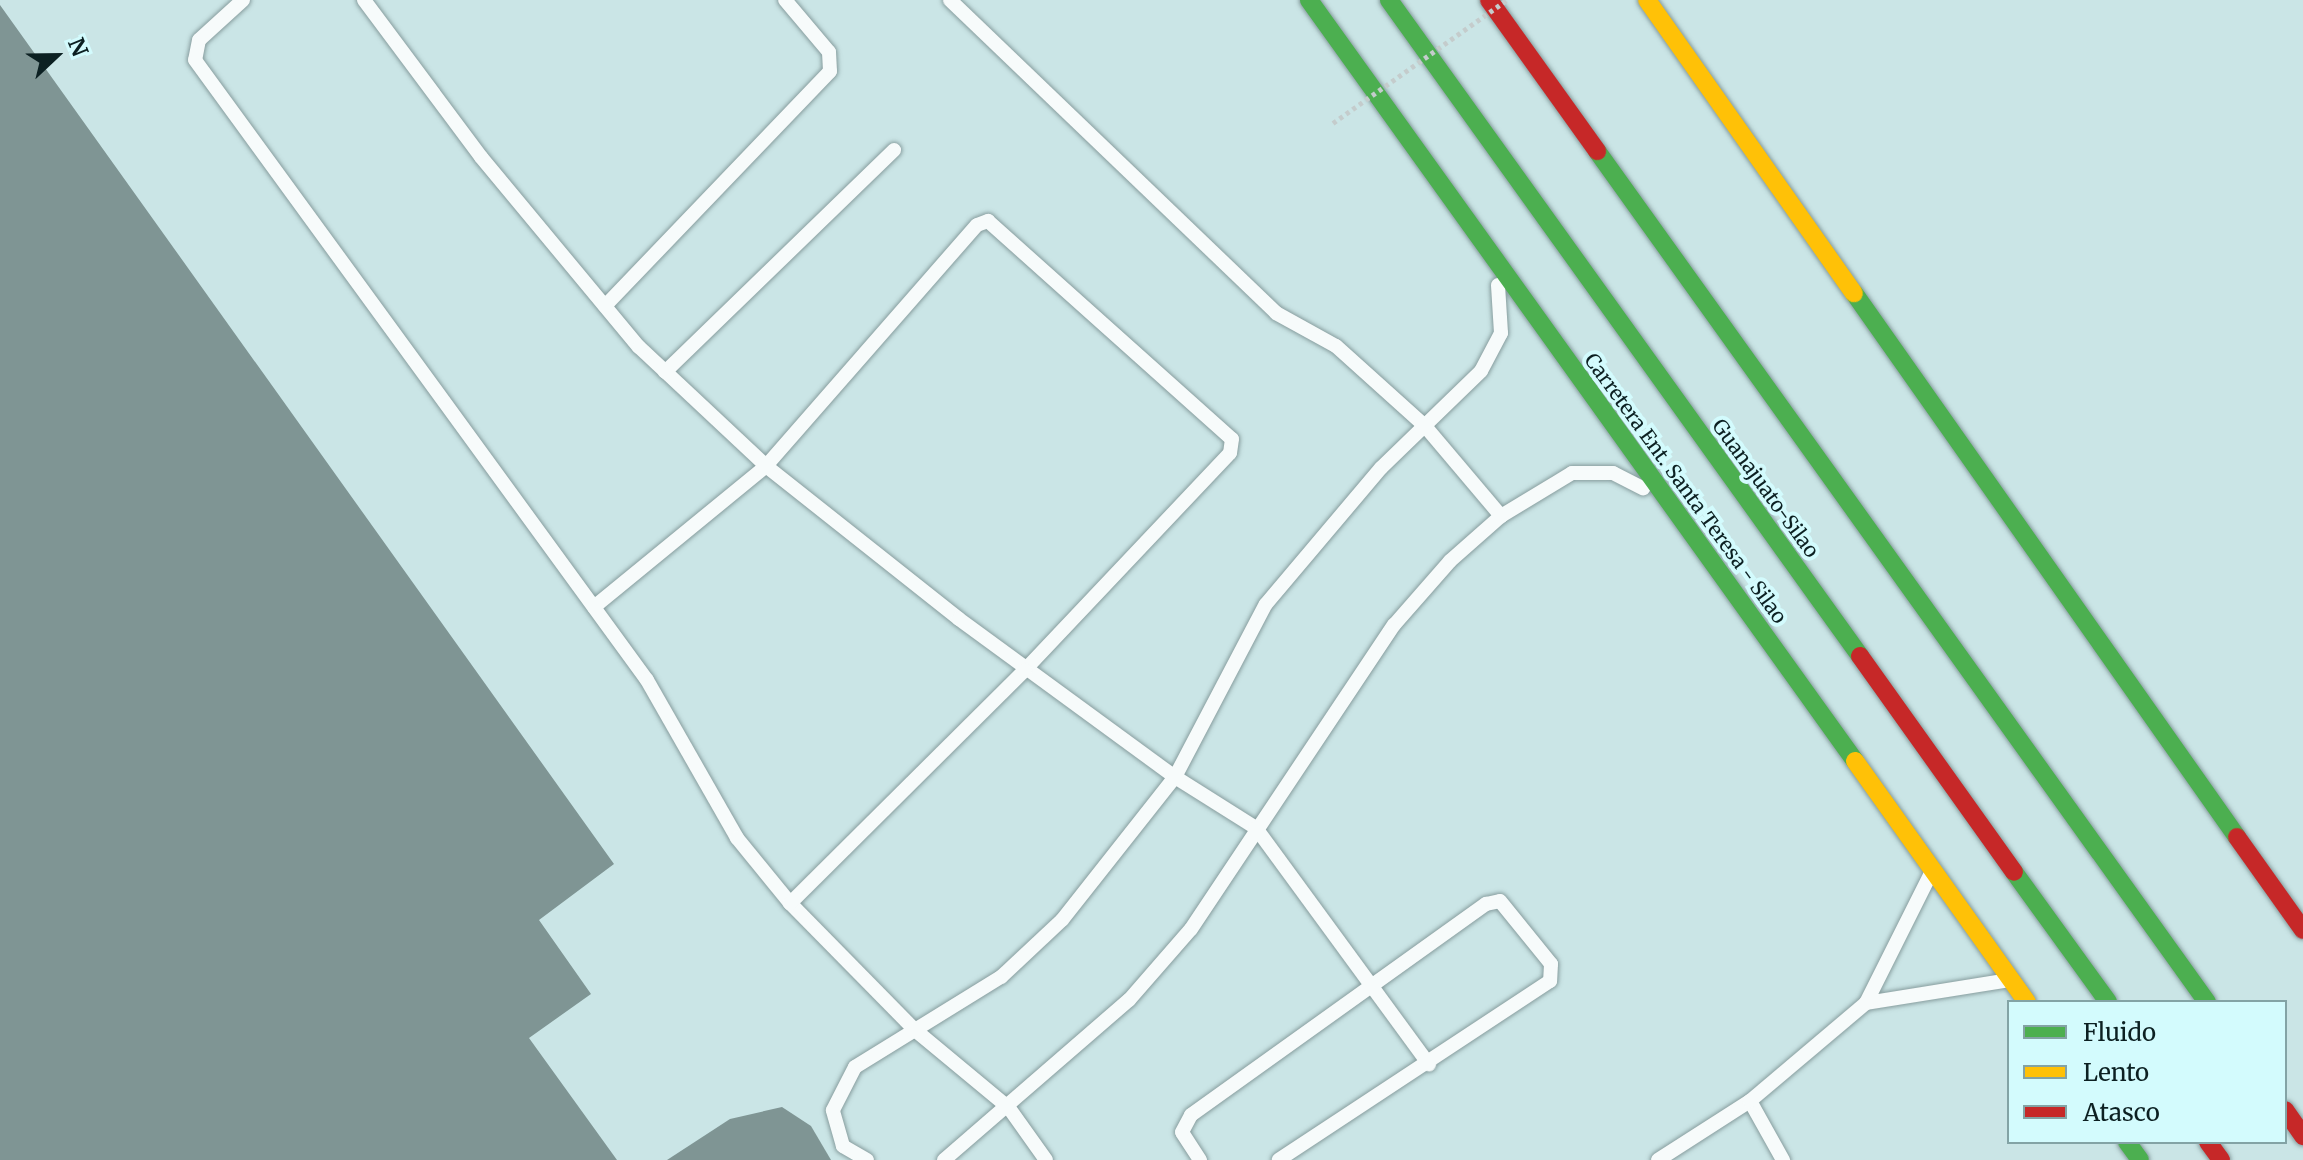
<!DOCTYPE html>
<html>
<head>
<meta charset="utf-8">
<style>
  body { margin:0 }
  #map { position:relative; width:2303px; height:1160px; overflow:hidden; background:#cae5e6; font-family:Merriweather,serif }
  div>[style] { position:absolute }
  .building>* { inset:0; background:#7f9594 }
  .roads { filter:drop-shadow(0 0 2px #879d9e) drop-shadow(0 0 2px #879d9e) }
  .lane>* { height:14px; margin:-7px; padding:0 7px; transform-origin:7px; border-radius:7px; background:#f7fbfb }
  .fast>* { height:18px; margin:-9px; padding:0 9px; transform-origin:9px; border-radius:9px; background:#4caf50 }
  .slow>* { height:18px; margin:-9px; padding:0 9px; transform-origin:9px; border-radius:9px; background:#ffc107 }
  .jam>* { height:18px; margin:-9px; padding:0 9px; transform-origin:9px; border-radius:9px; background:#c62828 }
  .path-bridge>* { height:5px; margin-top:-2.5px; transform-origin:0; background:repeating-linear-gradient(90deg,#c4cccc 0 4px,transparent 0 8px) }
  span { translate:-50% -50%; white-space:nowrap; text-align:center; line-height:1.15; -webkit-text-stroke:8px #d3fbfd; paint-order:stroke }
  .street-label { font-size:20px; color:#0c2022 }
  .legend { position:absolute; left:2007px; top:1000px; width:280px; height:144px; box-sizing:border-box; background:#d3fbfd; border:2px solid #83a3a5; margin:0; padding:10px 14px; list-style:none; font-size:24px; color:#0c2022 }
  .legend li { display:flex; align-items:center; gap:16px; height:40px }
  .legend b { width:40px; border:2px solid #83a3a5 }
  .north { position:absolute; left:16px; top:16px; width:80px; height:80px; -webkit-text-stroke:6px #d3fbfd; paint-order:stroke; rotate:68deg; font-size:22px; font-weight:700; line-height:32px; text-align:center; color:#0c2022 }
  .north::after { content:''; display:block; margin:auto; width:28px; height:36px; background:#0c2022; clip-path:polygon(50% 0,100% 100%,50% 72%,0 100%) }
</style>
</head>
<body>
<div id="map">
  <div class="building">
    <i style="clip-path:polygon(0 5px,614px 864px,539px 920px,591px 994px,529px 1038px,617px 1160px,0 1160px)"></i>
    <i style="clip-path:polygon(782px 1107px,811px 1126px,831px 1160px,667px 1160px,730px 1119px)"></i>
  </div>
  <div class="roads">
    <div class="lane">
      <i style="left:243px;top:0;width:59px;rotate:137.7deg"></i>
      <i style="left:199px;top:40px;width:20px;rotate:101deg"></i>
      <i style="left:195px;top:60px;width:767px;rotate:53.91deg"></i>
      <i style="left:647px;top:680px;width:182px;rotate:60.3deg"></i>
      <i style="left:737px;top:838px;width:84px;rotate:50.8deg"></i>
      <i style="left:790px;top:903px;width:178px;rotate:45.5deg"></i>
      <i style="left:915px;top:1030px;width:122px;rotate:39.7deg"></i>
      <i style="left:1009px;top:1108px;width:64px;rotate:54.6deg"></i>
      <i style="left:364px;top:0;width:196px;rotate:53.3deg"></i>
      <i style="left:481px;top:157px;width:247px;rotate:50.3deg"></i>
      <i style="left:639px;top:347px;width:174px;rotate:43.1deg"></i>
      <i style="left:766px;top:466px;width:246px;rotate:38.4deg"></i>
      <i style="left:959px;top:619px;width:268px;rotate:36.2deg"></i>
      <i style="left:1175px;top:777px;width:96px;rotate:32.2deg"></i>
      <i style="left:1256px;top:828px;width:293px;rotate:53.8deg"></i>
      <i style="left:950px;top:0;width:452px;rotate:43.8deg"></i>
      <i style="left:1276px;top:313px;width:68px;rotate:28.8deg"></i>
      <i style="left:1336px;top:346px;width:120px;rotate:42deg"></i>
      <i style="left:1425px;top:426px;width:118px;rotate:49.8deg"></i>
      <i style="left:605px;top:306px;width:325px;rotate:-46.2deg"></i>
      <i style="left:830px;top:71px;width:19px;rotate:-93deg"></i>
      <i style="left:829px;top:52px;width:68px;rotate:-130.2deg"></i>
      <i style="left:665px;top:372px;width:319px;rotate:-44.1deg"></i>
      <i style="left:594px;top:607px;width:222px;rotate:-39.3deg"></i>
      <i style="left:766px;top:466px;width:320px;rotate:-48.8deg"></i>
      <i style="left:977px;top:225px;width:12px;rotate:-20deg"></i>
      <i style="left:988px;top:221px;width:327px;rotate:41.8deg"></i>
      <i style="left:1232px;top:439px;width:14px;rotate:98deg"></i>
      <i style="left:1230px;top:453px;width:299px;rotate:133.4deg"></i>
      <i style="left:1025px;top:670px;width:331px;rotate:135.2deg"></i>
      <i style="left:1866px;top:1003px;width:140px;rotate:-9.1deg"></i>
      <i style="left:1750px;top:1101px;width:68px;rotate:60.8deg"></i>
      <i style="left:867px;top:1160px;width:28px;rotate:-150deg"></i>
      <i style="left:843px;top:1146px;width:37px;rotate:-106deg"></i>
      <i style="left:833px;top:1110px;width:48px;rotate:-62.9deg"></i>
      <i style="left:855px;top:1067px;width:172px;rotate:-31.7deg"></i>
      <i style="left:1001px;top:977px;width:83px;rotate:-43.1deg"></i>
      <i style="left:1062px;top:920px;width:182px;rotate:-51.7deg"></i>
      <i style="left:1175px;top:777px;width:195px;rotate:-62.3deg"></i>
      <i style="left:1266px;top:604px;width:178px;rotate:-49.8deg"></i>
      <i style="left:1381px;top:468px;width:139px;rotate:-44.1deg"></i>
      <i style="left:1481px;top:371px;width:43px;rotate:-62.2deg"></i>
      <i style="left:1501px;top:333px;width:48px;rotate:-93.6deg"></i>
      <i style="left:944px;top:1160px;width:245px;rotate:-40.9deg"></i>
      <i style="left:1129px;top:1000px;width:94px;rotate:-48.9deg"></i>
      <i style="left:1191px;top:929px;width:366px;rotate:-56.3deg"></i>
      <i style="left:1394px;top:625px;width:85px;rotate:-48.8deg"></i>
      <i style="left:1450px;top:561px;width:68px;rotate:-41.4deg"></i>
      <i style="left:1501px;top:516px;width:83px;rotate:-31.2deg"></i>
      <i style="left:1572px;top:473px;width:41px"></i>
      <i style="left:1613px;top:473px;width:34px;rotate:27deg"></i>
      <i style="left:1200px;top:1160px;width:33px;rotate:-123deg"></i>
      <i style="left:1182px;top:1132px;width:19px;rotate:-62deg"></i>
      <i style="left:1191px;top:1115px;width:363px;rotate:-35.6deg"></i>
      <i style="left:1486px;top:904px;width:14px;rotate:-12deg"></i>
      <i style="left:1500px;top:901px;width:81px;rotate:51deg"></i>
      <i style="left:1551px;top:964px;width:17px;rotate:93deg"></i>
      <i style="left:1550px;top:981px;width:325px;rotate:146.6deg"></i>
      <i style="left:1658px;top:1160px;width:109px;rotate:-32.7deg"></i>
      <i style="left:1750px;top:1101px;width:152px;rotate:-40.2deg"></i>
      <i style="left:1866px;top:1003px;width:143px;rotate:-63.4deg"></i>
    </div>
    <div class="fast">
      <i style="left:1309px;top:0;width:937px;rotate:54.34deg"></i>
      <i style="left:1389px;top:0;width:808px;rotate:54.32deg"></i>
      <i style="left:1597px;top:151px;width:1047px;rotate:54.37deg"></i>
      <i style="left:1854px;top:293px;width:665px;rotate:54.85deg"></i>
      <i style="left:2014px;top:872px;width:160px;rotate:54.1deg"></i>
      <i style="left:2127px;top:1142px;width:22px;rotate:54deg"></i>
    </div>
    <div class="slow">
      <i style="left:1647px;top:0;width:359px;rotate:54.8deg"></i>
      <i style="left:1855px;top:761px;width:296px;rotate:54.5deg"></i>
    </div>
    <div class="jam">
      <i style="left:1489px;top:0;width:186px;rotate:54.4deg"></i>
      <i style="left:1860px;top:656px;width:265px;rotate:54.5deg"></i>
      <i style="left:2237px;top:837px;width:114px;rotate:54.6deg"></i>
      <i style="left:2285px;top:1110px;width:32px;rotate:55deg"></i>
      <i style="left:2208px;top:1142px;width:22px;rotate:54deg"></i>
    </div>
  </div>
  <div class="path-bridge">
    <i style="left:1333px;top:123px;width:213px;rotate:-35.3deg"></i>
  </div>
  <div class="street-label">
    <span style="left:1686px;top:488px;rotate:54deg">Carretera Ent. Santa Teresa - Silao</span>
    <span style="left:1766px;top:488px;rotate:54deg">Guanajuato-Silao</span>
  </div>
  <ul class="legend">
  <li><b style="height:10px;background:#4caf50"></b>Fluido</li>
  <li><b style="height:10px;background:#ffc107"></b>Lento</li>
  <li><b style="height:10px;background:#c62828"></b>Atasco</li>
  </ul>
  <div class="north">N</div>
</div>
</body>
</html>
